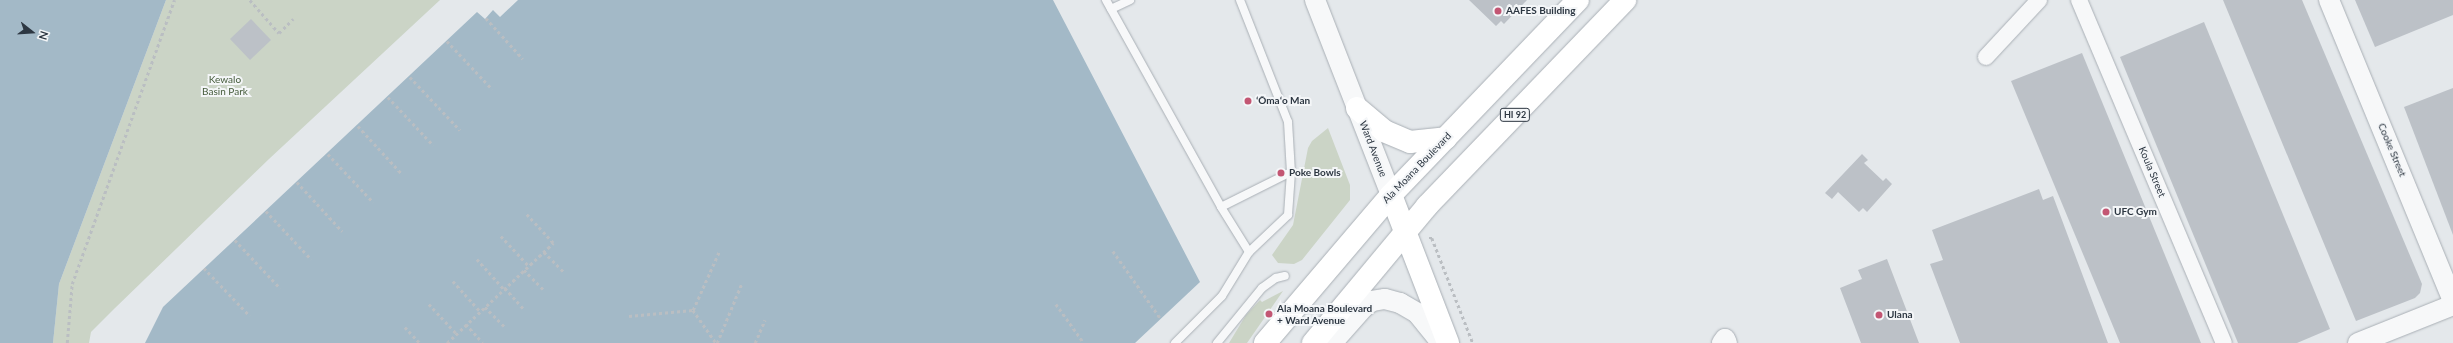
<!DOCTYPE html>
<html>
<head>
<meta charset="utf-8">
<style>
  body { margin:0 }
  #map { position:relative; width:2453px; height:343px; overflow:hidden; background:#e4e8eb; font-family:Lato,sans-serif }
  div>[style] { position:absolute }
  .green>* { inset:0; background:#cbd4c6 }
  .water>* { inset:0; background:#a3b9c7 }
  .building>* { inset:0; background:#bcc1c7 }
  .path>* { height:2.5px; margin-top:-1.25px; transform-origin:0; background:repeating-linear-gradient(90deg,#babec2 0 3px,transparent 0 6px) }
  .roads { filter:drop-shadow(0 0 1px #a9afb5) drop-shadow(0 0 1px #a9afb5) }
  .service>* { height:8px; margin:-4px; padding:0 4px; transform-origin:4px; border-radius:4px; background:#f7f8f9 }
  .minor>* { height:16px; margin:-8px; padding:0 8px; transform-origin:8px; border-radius:8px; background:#f7f8f9 }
  .tertiary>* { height:20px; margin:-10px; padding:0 10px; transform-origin:10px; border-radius:10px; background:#f7f8f9 }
  .secondary>* { height:22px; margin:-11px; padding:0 11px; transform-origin:11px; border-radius:11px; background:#fff }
  .primary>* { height:22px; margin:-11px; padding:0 11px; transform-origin:11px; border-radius:11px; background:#fff }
  .dots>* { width:11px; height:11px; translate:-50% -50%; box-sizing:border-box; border:2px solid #f4f6f8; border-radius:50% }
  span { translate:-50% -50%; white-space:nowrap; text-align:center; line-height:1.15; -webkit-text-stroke:4px #f4f6f8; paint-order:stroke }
  .shield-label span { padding:1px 3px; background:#f4f6f8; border:1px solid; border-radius:3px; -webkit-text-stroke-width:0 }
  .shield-label { font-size:9px; color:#2d3742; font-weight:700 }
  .poi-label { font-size:10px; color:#2d3742; font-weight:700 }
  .left { translate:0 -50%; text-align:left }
  .park-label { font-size:10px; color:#465c3c }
  .street-label { font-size:10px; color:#2d3742 }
  .north { position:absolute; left:12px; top:12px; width:40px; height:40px; -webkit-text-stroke:3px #f4f6f8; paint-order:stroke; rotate:107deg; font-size:11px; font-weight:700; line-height:16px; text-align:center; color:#2d3742 }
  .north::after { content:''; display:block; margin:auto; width:14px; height:18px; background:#2d3742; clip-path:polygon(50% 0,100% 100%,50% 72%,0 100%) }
</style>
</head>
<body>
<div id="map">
  <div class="green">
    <i style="clip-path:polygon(166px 0,440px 0,269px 159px,114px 309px,91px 332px,89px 343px,53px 343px,59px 284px)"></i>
    <i style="clip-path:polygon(1328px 128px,1350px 185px,1350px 200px,1302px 260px,1294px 264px,1278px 263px,1272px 255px,1293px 225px,1308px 148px,1312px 141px)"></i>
    <i style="clip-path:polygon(1283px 291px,1247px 343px,1229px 343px,1246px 315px,1260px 300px,1262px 302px)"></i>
  </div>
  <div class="water">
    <i style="clip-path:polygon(0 0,166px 0,59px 284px,53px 343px,0 343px)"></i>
    <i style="clip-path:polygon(518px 0,1053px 0,1200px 282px,1135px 343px,145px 343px,163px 307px,477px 12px,485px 19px,493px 10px,500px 17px)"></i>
  </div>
  <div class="building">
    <i style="clip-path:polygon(1469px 0,1527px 0,1504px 24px,1501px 21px,1496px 26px)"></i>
    <i style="clip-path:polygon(2223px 0,2302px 0,2422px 284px,2420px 293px,2415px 298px,2356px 321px)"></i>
    <i style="clip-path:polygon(2355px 0,2453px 0,2453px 15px,2375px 47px)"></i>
    <i style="clip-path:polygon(251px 19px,271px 40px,250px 60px,230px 39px)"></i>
    <i style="clip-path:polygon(2204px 22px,2330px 329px,2297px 343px,2238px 343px,2120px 57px)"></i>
    <i style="clip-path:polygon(2082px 53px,2201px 343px,2120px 343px,2011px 81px)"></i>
    <i style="clip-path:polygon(2453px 88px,2453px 235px,2404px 107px)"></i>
    <i style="clip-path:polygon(1862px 154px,1868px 160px,1864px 163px,1883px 181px,1886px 178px,1892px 184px,1867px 212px,1863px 208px,1859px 212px,1838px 192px,1832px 199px,1825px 193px)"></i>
    <i style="clip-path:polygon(2039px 189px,2043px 200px,2053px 196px,2108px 343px,1960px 343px,1930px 264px,1943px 260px,1932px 230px)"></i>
    <i style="clip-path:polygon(1887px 259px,1919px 343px,1861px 343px,1840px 288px,1862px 279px,1858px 270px)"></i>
  </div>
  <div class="path">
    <i style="left:250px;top:0;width:44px;rotate:48.7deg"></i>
    <i style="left:279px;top:33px;width:20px;rotate:-45deg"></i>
    <i style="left:486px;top:18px;width:55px;rotate:47.9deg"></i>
    <i style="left:447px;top:41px;width:66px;rotate:46.8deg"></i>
    <i style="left:410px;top:77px;width:73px;rotate:46.7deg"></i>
    <i style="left:388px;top:97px;width:66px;rotate:46.8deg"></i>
    <i style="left:358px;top:126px;width:65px;rotate:47.5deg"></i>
    <i style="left:328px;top:154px;width:66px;rotate:46.8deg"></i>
    <i style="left:297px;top:182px;width:67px;rotate:47.4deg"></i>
    <i style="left:266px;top:211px;width:66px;rotate:46.8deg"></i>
    <i style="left:501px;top:236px;width:41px;rotate:47deg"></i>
    <i style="left:1429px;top:238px;width:3px"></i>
    <i style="left:1432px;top:238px;width:113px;rotate:68.7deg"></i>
    <i style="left:235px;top:240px;width:66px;rotate:46.8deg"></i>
    <i style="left:1113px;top:251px;width:83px;rotate:54.8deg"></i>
    <i style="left:544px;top:252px;width:28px;rotate:45deg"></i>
    <i style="left:477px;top:259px;width:40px;rotate:48deg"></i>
    <i style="left:204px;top:268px;width:66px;rotate:46.2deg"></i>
    <i style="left:524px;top:270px;width:28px;rotate:45deg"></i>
    <i style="left:453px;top:281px;width:40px;rotate:48deg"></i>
    <i style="left:505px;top:288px;width:28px;rotate:48deg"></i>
    <i style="left:429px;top:304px;width:40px;rotate:47deg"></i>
    <i style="left:1056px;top:304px;width:48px;rotate:54.3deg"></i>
    <i style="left:485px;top:307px;width:28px;rotate:45deg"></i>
    <i style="left:693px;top:310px;width:64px;rotate:-65.9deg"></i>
    <i style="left:693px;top:310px;width:40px;rotate:55.1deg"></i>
    <i style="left:629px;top:316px;width:64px;rotate:-5.4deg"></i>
    <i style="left:466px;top:324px;width:25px;rotate:48deg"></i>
    <i style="left:405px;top:327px;width:22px;rotate:47deg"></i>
    <i style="left:67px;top:343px;width:59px;rotate:-85.2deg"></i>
    <i style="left:72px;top:284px;width:302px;rotate:-70.2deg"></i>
    <i style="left:447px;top:343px;width:146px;rotate:-43.3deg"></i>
    <i style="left:553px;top:243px;width:41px;rotate:-133deg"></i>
    <i style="left:717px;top:343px;width:63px;rotate:-67.5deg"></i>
    <i style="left:755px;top:343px;width:25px;rotate:-67deg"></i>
  </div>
  <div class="roads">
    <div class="service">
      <i style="left:1106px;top:0;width:237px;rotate:60.9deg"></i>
      <i style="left:1221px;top:207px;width:53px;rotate:58.1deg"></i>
      <i style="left:1240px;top:0;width:131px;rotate:68.5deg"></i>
      <i style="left:1288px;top:122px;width:50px;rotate:86.6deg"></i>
      <i style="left:1111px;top:9px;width:21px;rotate:-25deg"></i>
      <i style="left:1175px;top:343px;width:66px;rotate:-45deg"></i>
      <i style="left:1222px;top:296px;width:52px;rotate:-58.5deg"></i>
      <i style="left:1249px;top:252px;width:54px;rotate:-43.5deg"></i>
      <i style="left:1288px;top:215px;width:43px;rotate:-86deg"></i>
      <i style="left:1291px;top:172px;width:78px;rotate:153.4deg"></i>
      <i style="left:1217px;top:343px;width:71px;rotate:-50.7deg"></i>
      <i style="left:1262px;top:288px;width:17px;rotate:-36deg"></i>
      <i style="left:1276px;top:278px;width:9px;rotate:-13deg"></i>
    </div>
    <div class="minor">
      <i style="left:2079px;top:0;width:372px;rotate:67.1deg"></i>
      <i style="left:1986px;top:57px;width:78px;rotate:-47.1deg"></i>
    </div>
    <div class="tertiary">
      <i style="left:1315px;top:0;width:209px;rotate:68.7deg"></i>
      <i style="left:2329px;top:0;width:326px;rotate:67.6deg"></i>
      <i style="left:1332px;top:343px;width:48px;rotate:-48.4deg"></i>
      <i style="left:1364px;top:307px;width:10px;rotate:-37deg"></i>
      <i style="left:1372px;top:301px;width:13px;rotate:-9deg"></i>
      <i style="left:1385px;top:299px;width:16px;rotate:15deg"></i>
      <i style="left:1400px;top:303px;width:20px;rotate:30deg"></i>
      <i style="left:1417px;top:313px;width:38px;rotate:51deg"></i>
      <i style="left:1722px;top:343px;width:5px;rotate:-53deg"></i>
      <i style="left:1725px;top:339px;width:4px;rotate:63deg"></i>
      <i style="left:2358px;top:343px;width:102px;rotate:-21.8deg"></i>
    </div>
    <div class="secondary">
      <i style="left:1391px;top:195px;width:159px;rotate:68.9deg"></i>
    </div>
    <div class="primary">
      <i style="left:1357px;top:108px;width:35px;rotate:40deg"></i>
      <i style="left:1384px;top:131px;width:28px;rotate:23deg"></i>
      <i style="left:1410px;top:142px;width:36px;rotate:-6deg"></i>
      <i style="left:1265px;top:343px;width:194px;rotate:-49.6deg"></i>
      <i style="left:1391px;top:195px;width:270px;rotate:-46.2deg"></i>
      <i style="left:1313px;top:343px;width:178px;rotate:-50.2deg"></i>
      <i style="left:1427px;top:206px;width:286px;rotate:-46.1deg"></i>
    </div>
  </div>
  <div class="dots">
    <i style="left:1498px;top:11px;background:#c35673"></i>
    <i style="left:1248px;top:101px;background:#c35673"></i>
    <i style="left:1281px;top:173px;background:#c35673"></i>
    <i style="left:2106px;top:212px;background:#c35673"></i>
    <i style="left:1269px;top:314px;background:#c35673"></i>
    <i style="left:1879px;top:315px;background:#c35673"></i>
  </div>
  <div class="shield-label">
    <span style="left:1515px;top:115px">HI 92</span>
  </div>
  <div class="poi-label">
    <span class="left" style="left:1506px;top:11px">AAFES Building</span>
    <span class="left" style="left:1256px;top:101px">ʻŌmaʻo Man</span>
    <span class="left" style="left:1289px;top:173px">Poke Bowls</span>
    <span class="left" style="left:2114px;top:212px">UFC Gym</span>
    <span class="left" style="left:1277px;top:314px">Ala Moana Boulevard<br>+ Ward Avenue</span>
    <span class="left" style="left:1887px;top:315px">Ulana</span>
  </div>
  <div class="park-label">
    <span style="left:225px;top:85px">Kewalo<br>Basin Park</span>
  </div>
  <div class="street-label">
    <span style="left:1373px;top:149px;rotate:69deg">Ward Avenue</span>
    <span style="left:2392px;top:150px;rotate:67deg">Cooke Street</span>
    <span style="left:1417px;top:168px;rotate:-46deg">Ala Moana Boulevard</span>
    <span style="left:2152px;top:172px;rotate:67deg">Koula Street</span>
  </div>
  <div class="north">N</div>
</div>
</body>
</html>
